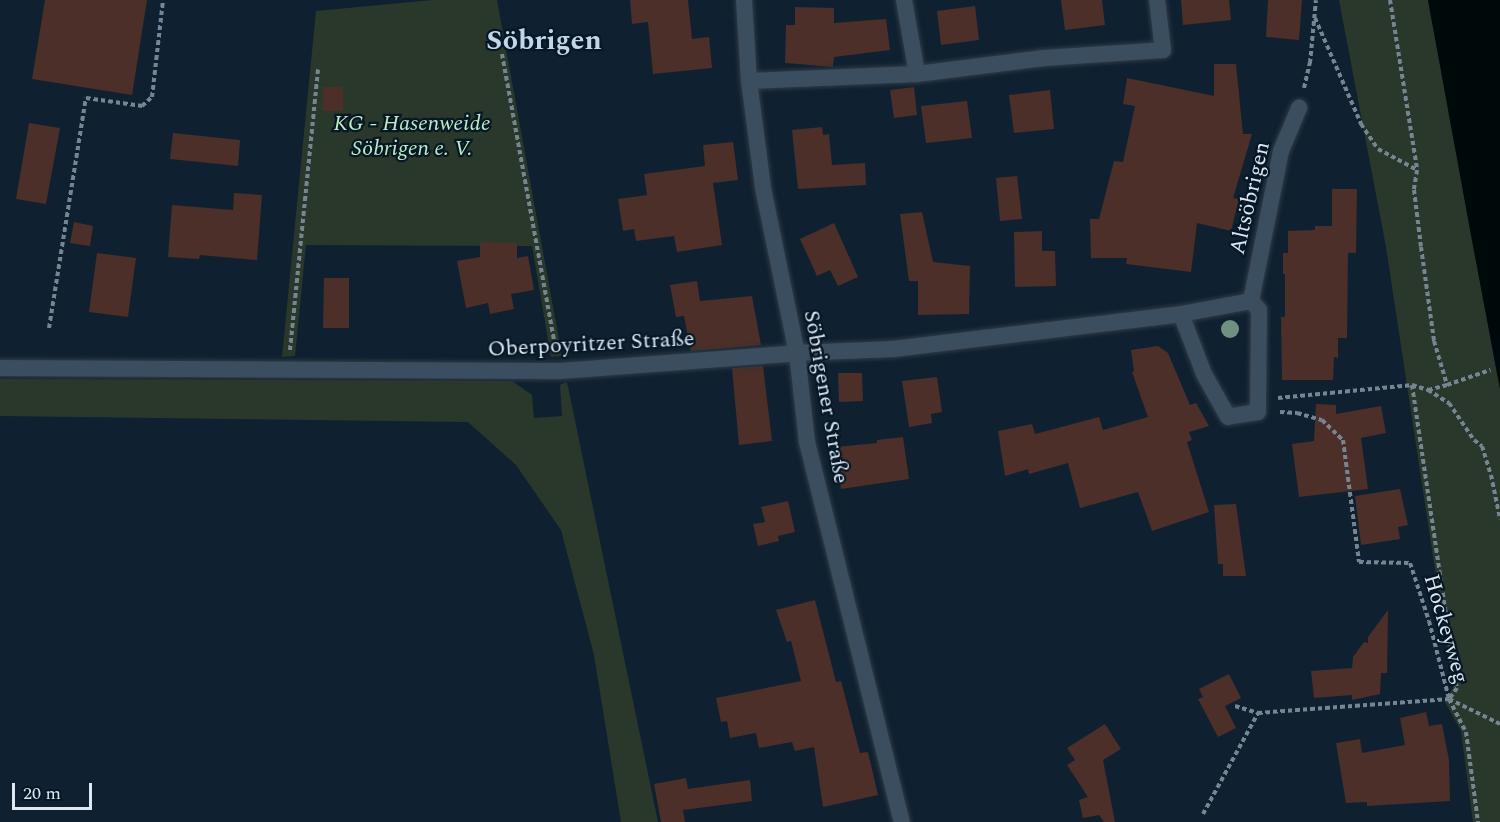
<!DOCTYPE html>
<html>
<head>
<meta charset="utf-8">
<style>
  body { margin:0 }
  #map { position:relative; width:1500px; height:822px; overflow:hidden; background:#0f2130; font-family:Spectral,serif }
  div>[style] { position:absolute }
  .green>* { inset:0; background:#2a382b }
  .water>* { inset:0; background:#00090a }
  .building>* { inset:0; background:#4b2f28 }
  .path>* { height:4px; margin-top:-2px; transform-origin:0; background:repeating-linear-gradient(90deg,#768592 0 4.5px,transparent 0 7.5px) }
  .roads { filter:drop-shadow(0 0 2px #313b47) drop-shadow(0 0 2px #313b47) }
  .minor>* { height:16px; margin:-8px; padding:0 8px; transform-origin:8px; border-radius:8px; background:#3b4e5f }
  .tertiary>* { height:16px; margin:-8px; padding:0 8px; transform-origin:8px; border-radius:8px; background:#3b4e5f }
  .trees>* { width:18px; height:18px; margin:-9px; border-radius:50%; background:#709181 }
  span { translate:-50% -50%; white-space:nowrap; text-align:center; line-height:1.15; -webkit-text-stroke:4.5px #061726; paint-order:stroke }
  .park-label { font-size:22px; color:#bfedc3; font-style:italic }
  .street-label { font-size:22px; color:#dde8f3 }
  .district-label { font-size:28px; color:#c0d6eb; font-weight:700 }
  .scale { position:absolute; left:12px; top:783px; width:80px; height:27px; box-sizing:border-box; border:3px solid #dde8f3; border-top:0; padding-left:8px; font-size:18px; line-height:21px; white-space:nowrap; color:#dde8f3; -webkit-text-stroke:4px #061726; paint-order:stroke }
</style>
</head>
<body>
<div id="map">
  <div class="green">
    <i style="clip-path:polygon(433px 0,497px 0,562px 356px,551px 357px,532px 246px,306px 245px,295px 356px,282px 357px,316px 11px)"></i>
    <i style="clip-path:polygon(1339px 0,1428px 0,1500px 389px,1500px 822px,1473px 822px,1461px 731px,1445px 702px,1453px 688px,1386px 247px)"></i>
    <i style="clip-path:polygon(0 379px,512px 381px,532px 395px,534px 418px,562px 416px,560px 385px,567px 382px,658px 822px,621px 822px,594px 655px,561px 530px,516px 465px,468px 422px,0 416px)"></i>
  </div>
  <div class="water">
    <i style="clip-path:polygon(1428px 0,1500px 0,1500px 389px,1470px 230px)"></i>
  </div>
  <div class="building">
    <i style="clip-path:polygon(45px 0,147px 0,132px 95px,32px 79px)"></i>
    <i style="clip-path:polygon(630px 0,688px 0,692px 39px,709px 37px,712px 68px,653px 74px,648px 22px,632px 24px)"></i>
    <i style="clip-path:polygon(1061px 0,1102px 0,1105px 25px,1065px 30px)"></i>
    <i style="clip-path:polygon(1181px 0,1229px 0,1231px 20px,1183px 25px)"></i>
    <i style="clip-path:polygon(1268px 0,1302px 0,1299px 40px,1266px 37px)"></i>
    <i style="clip-path:polygon(975px 6px,979px 40px,941px 45px,937px 11px)"></i>
    <i style="clip-path:polygon(795px 7px,834px 8px,834px 23px,886px 19px,890px 50px,834px 57px,833px 67px,785px 63px,786px 25px,795px 25px)"></i>
    <i style="clip-path:polygon(1214px 64px,1236px 64px,1243px 134px,1252px 134px,1233px 198px,1239px 199px,1231px 231px,1197px 223px,1191px 272px,1126px 264px,1127px 258px,1091px 258px,1090px 219px,1099px 219px,1114px 161px,1123px 162px,1135px 106px,1123px 104px,1127px 78px,1214px 96px)"></i>
    <i style="clip-path:polygon(323px 87px,343px 87px,343px 111px,323px 111px)"></i>
    <i style="clip-path:polygon(914px 87px,917px 115px,894px 118px,890px 90px)"></i>
    <i style="clip-path:polygon(1050px 90px,1054px 129px,1014px 133px,1009px 95px)"></i>
    <i style="clip-path:polygon(967px 101px,972px 138px,926px 143px,921px 106px)"></i>
    <i style="clip-path:polygon(29px 123px,60px 128px,46px 204px,16px 199px)"></i>
    <i style="clip-path:polygon(822px 127px,823px 135px,829px 134px,832px 165px,865px 163px,866px 185px,798px 189px,792px 130px)"></i>
    <i style="clip-path:polygon(173px 133px,240px 140px,238px 166px,170px 159px)"></i>
    <i style="clip-path:polygon(733px 142px,738px 180px,713px 183px,722px 245px,677px 252px,674px 236px,636px 241px,634px 229px,623px 231px,618px 199px,647px 195px,644px 174px,705px 166px,703px 145px)"></i>
    <i style="clip-path:polygon(1017px 176px,1022px 219px,1000px 221px,996px 178px)"></i>
    <i style="clip-path:polygon(1332px 189px,1357px 189px,1356px 253px,1348px 253px,1347px 338px,1338px 338px,1338px 358px,1334px 357px,1333px 380px,1282px 380px,1281px 317px,1285px 317px,1285px 274px,1283px 274px,1283px 253px,1288px 253px,1288px 231px,1315px 230px,1315px 226px,1332px 226px)"></i>
    <i style="clip-path:polygon(234px 193px,262px 195px,257px 260px,200px 255px,199px 259px,168px 257px,172px 205px,233px 210px)"></i>
    <i style="clip-path:polygon(922px 212px,933px 262px,970px 266px,969px 314px,918px 315px,918px 281px,909px 281px,900px 214px)"></i>
    <i style="clip-path:polygon(74px 222px,93px 226px,90px 246px,70px 243px)"></i>
    <i style="clip-path:polygon(834px 223px,858px 277px,838px 286px,830px 270px,817px 276px,800px 239px)"></i>
    <i style="clip-path:polygon(1042px 231px,1042px 251px,1055px 251px,1056px 286px,1015px 287px,1014px 232px)"></i>
    <i style="clip-path:polygon(480px 242px,517px 243px,517px 258px,528px 256px,534px 290px,511px 294px,514px 309px,490px 314px,488px 303px,466px 308px,457px 261px,480px 257px)"></i>
    <i style="clip-path:polygon(97px 253px,136px 258px,128px 317px,89px 312px)"></i>
    <i style="clip-path:polygon(324px 278px,349px 278px,349px 328px,323px 328px)"></i>
    <i style="clip-path:polygon(697px 281px,700px 301px,752px 296px,761px 345px,691px 351px,684px 316px,676px 317px,670px 285px)"></i>
    <i style="clip-path:polygon(1158px 346px,1168px 353px,1190px 405px,1196px 403px,1209px 426px,1189px 432px,1192px 440px,1187px 442px,1209px 512px,1152px 531px,1138px 492px,1080px 508px,1068px 463px,1029px 474px,1028px 469px,1005px 476px,998px 431px,1032px 424px,1035px 434px,1099px 417px,1103px 430px,1148px 417px,1132px 372px,1134px 371px,1131px 350px)"></i>
    <i style="clip-path:polygon(763px 366px,772px 441px,739px 445px,732px 368px)"></i>
    <i style="clip-path:polygon(838px 373px,862px 373px,863px 401px,839px 402px)"></i>
    <i style="clip-path:polygon(937px 377px,942px 412px,931px 414px,932px 423px,909px 427px,902px 381px)"></i>
    <i style="clip-path:polygon(1316px 404px,1336px 405px,1336px 414px,1381px 406px,1386px 433px,1361px 438px,1368px 489px,1299px 497px,1292px 444px,1314px 441px)"></i>
    <i style="clip-path:polygon(903px 437px,909px 479px,841px 489px,836px 447px,877px 443px,877px 440px)"></i>
    <i style="clip-path:polygon(1400px 489px,1408px 525px,1398px 527px,1400px 539px,1361px 545px,1355px 496px)"></i>
    <i style="clip-path:polygon(788px 501px,795px 532px,778px 536px,779px 541px,758px 546px,753px 524px,765px 522px,761px 507px)"></i>
    <i style="clip-path:polygon(1236px 504px,1246px 576px,1223px 576px,1223px 564px,1218px 564px,1214px 505px)"></i>
    <i style="clip-path:polygon(815px 600px,836px 682px,841px 681px,860px 753px,868px 752px,878px 795px,823px 807px,814px 747px,795px 751px,792px 742px,759px 748px,756px 733px,730px 738px,727px 721px,721px 722px,716px 698px,801px 681px,791px 641px,787px 642px,776px 610px)"></i>
    <i style="clip-path:polygon(1388px 610px,1387px 673px,1381px 673px,1380px 694px,1352px 700px,1352px 695px,1314px 698px,1311px 671px,1352px 668px,1353px 657px,1364px 642px,1368px 643px,1368px 637px)"></i>
    <i style="clip-path:polygon(1229px 674px,1241px 698px,1225px 706px,1236px 728px,1218px 737px,1198px 699px,1203px 697px,1199px 689px)"></i>
    <i style="clip-path:polygon(1426px 712px,1429px 726px,1442px 724px,1449px 760px,1450px 801px,1367px 806px,1367px 802px,1346px 803px,1336px 743px,1360px 739px,1362px 753px,1405px 745px,1400px 718px)"></i>
    <i style="clip-path:polygon(1105px 724px,1121px 749px,1103px 760px,1115px 822px,1104px 822px,1099px 815px,1083px 818px,1079px 800px,1088px 797px,1067px 765px,1075px 760px,1067px 748px)"></i>
    <i style="clip-path:polygon(686px 778px,688px 789px,750px 780px,752px 801px,683px 810px,685px 822px,661px 822px,654px 784px)"></i>
  </div>
  <div class="path">
    <i style="left:1390px;top:0;width:171px;rotate:80.9deg"></i>
    <i style="left:1315px;top:18px;width:116px;rotate:66.5deg"></i>
    <i style="left:1361px;top:124px;width:30px;rotate:56deg"></i>
    <i style="left:1378px;top:149px;width:44px;rotate:28.3deg"></i>
    <i style="left:1417px;top:170px;width:20px;rotate:99deg"></i>
    <i style="left:1414px;top:190px;width:57px;rotate:83deg"></i>
    <i style="left:1421px;top:247px;width:95px;rotate:82.1deg"></i>
    <i style="left:1434px;top:341px;width:46px;rotate:73.5deg"></i>
    <i style="left:1447px;top:385px;width:20px;rotate:165deg"></i>
    <i style="left:502px;top:54px;width:301px;rotate:79.7deg"></i>
    <i style="left:1304px;top:88px;width:26px;rotate:-77deg"></i>
    <i style="left:1310px;top:63px;width:63px;rotate:-84.6deg"></i>
    <i style="left:49px;top:328px;width:233px;rotate:-80.9deg"></i>
    <i style="left:86px;top:98px;width:57px;rotate:8.1deg"></i>
    <i style="left:142px;top:106px;width:13px;rotate:-42deg"></i>
    <i style="left:152px;top:97px;width:98px;rotate:-83.5deg"></i>
    <i style="left:290px;top:350px;width:282px;rotate:-84.3deg"></i>
    <i style="left:1412px;top:385px;width:306px;rotate:81.6deg"></i>
    <i style="left:1457px;top:688px;width:12px;rotate:125deg"></i>
    <i style="left:1447px;top:385px;width:46px;rotate:-19.2deg"></i>
    <i style="left:1278px;top:398px;width:135px;rotate:-5.5deg"></i>
    <i style="left:1412px;top:385px;width:17px;rotate:17deg"></i>
    <i style="left:1428px;top:390px;width:25px;rotate:32deg"></i>
    <i style="left:1449px;top:403px;width:45px;rotate:56deg"></i>
    <i style="left:1474px;top:440px;width:10px;rotate:37deg"></i>
    <i style="left:1482px;top:446px;width:30px;rotate:73deg"></i>
    <i style="left:1491px;top:475px;width:45px;rotate:78.4deg"></i>
    <i style="left:1280px;top:412px;width:17px;rotate:3deg"></i>
    <i style="left:1297px;top:413px;width:26px;rotate:16deg"></i>
    <i style="left:1322px;top:420px;width:29px;rotate:44deg"></i>
    <i style="left:1343px;top:440px;width:123px;rotate:82.5deg"></i>
    <i style="left:1359px;top:562px;width:51px;rotate:1.1deg"></i>
    <i style="left:1410px;top:563px;width:61px;rotate:71.9deg"></i>
    <i style="left:1429px;top:621px;width:81px;rotate:75.6deg"></i>
    <i style="left:1449px;top:699px;width:37px;rotate:63deg"></i>
    <i style="left:1466px;top:732px;width:91px;rotate:82.4deg"></i>
    <i style="left:1235px;top:706px;width:24px;rotate:17deg"></i>
    <i style="left:1258px;top:713px;width:192px;rotate:-4.2deg"></i>
    <i style="left:1449px;top:699px;width:57px;rotate:26.1deg"></i>
    <i style="left:1203px;top:814px;width:115px;rotate:-61.4deg"></i>
  </div>
  <div class="roads">
    <div class="minor">
      <i style="left:904px;top:0;width:75px;rotate:80deg"></i>
      <i style="left:749px;top:81px;width:168px;rotate:-2.4deg"></i>
      <i style="left:917px;top:74px;width:128px;rotate:-7.2deg"></i>
      <i style="left:1044px;top:58px;width:119px;rotate:-3.8deg"></i>
      <i style="left:1163px;top:50px;width:50px;rotate:-96.8deg"></i>
      <i style="left:1251px;top:301px;width:12px;rotate:48deg"></i>
      <i style="left:1259px;top:310px;width:102px;rotate:90.6deg"></i>
      <i style="left:1258px;top:412px;width:30px;rotate:171deg"></i>
      <i style="left:1228px;top:417px;width:49px;rotate:-119.2deg"></i>
      <i style="left:1204px;top:374px;width:64px;rotate:-111deg"></i>
      <i style="left:1181px;top:314px;width:71px;rotate:-10.5deg"></i>
      <i style="left:1251px;top:301px;width:153px;rotate:-78.7deg"></i>
      <i style="left:1281px;top:151px;width:47px;rotate:-67.3deg"></i>
      <i style="left:0;top:368px;width:560px;rotate:0.31deg"></i>
      <i style="left:560px;top:371px;width:238px;rotate:-4.3deg"></i>
      <i style="left:797px;top:353px;width:96px;rotate:-2.4deg"></i>
      <i style="left:893px;top:349px;width:290px;rotate:-6.9deg"></i>
    </div>
    <div class="tertiary">
      <i style="left:744px;top:0;width:81px;rotate:86.5deg"></i>
      <i style="left:749px;top:81px;width:108px;rotate:82.5deg"></i>
      <i style="left:763px;top:188px;width:168px;rotate:78.4deg"></i>
      <i style="left:797px;top:353px;width:90px;rotate:83.6deg"></i>
      <i style="left:807px;top:442px;width:392px;rotate:76deg"></i>
    </div>
  </div>
  <div class="trees">
    <i style="left:1230px;top:329px"></i>
  </div>
  <div class="park-label">
    <span style="left:412px;top:136px">KG - Hasenweide<br>Söbrigen e. V.</span>
  </div>
  <div class="street-label">
    <span style="left:1250px;top:198px;rotate:-77deg">Altsöbrigen</span>
    <span style="left:591px;top:344px;rotate:-3deg">Oberpoyritzer Straße</span>
    <span style="left:826px;top:397px;rotate:80deg">Söbrigener Straße</span>
    <span style="left:1446px;top:629px;rotate:74deg">Hockeyweg</span>
  </div>
  <div class="district-label">
    <span style="left:544px;top:41px">Söbrigen</span>
  </div>
  <div class="scale">20 m</div>
</div>
</body>
</html>
